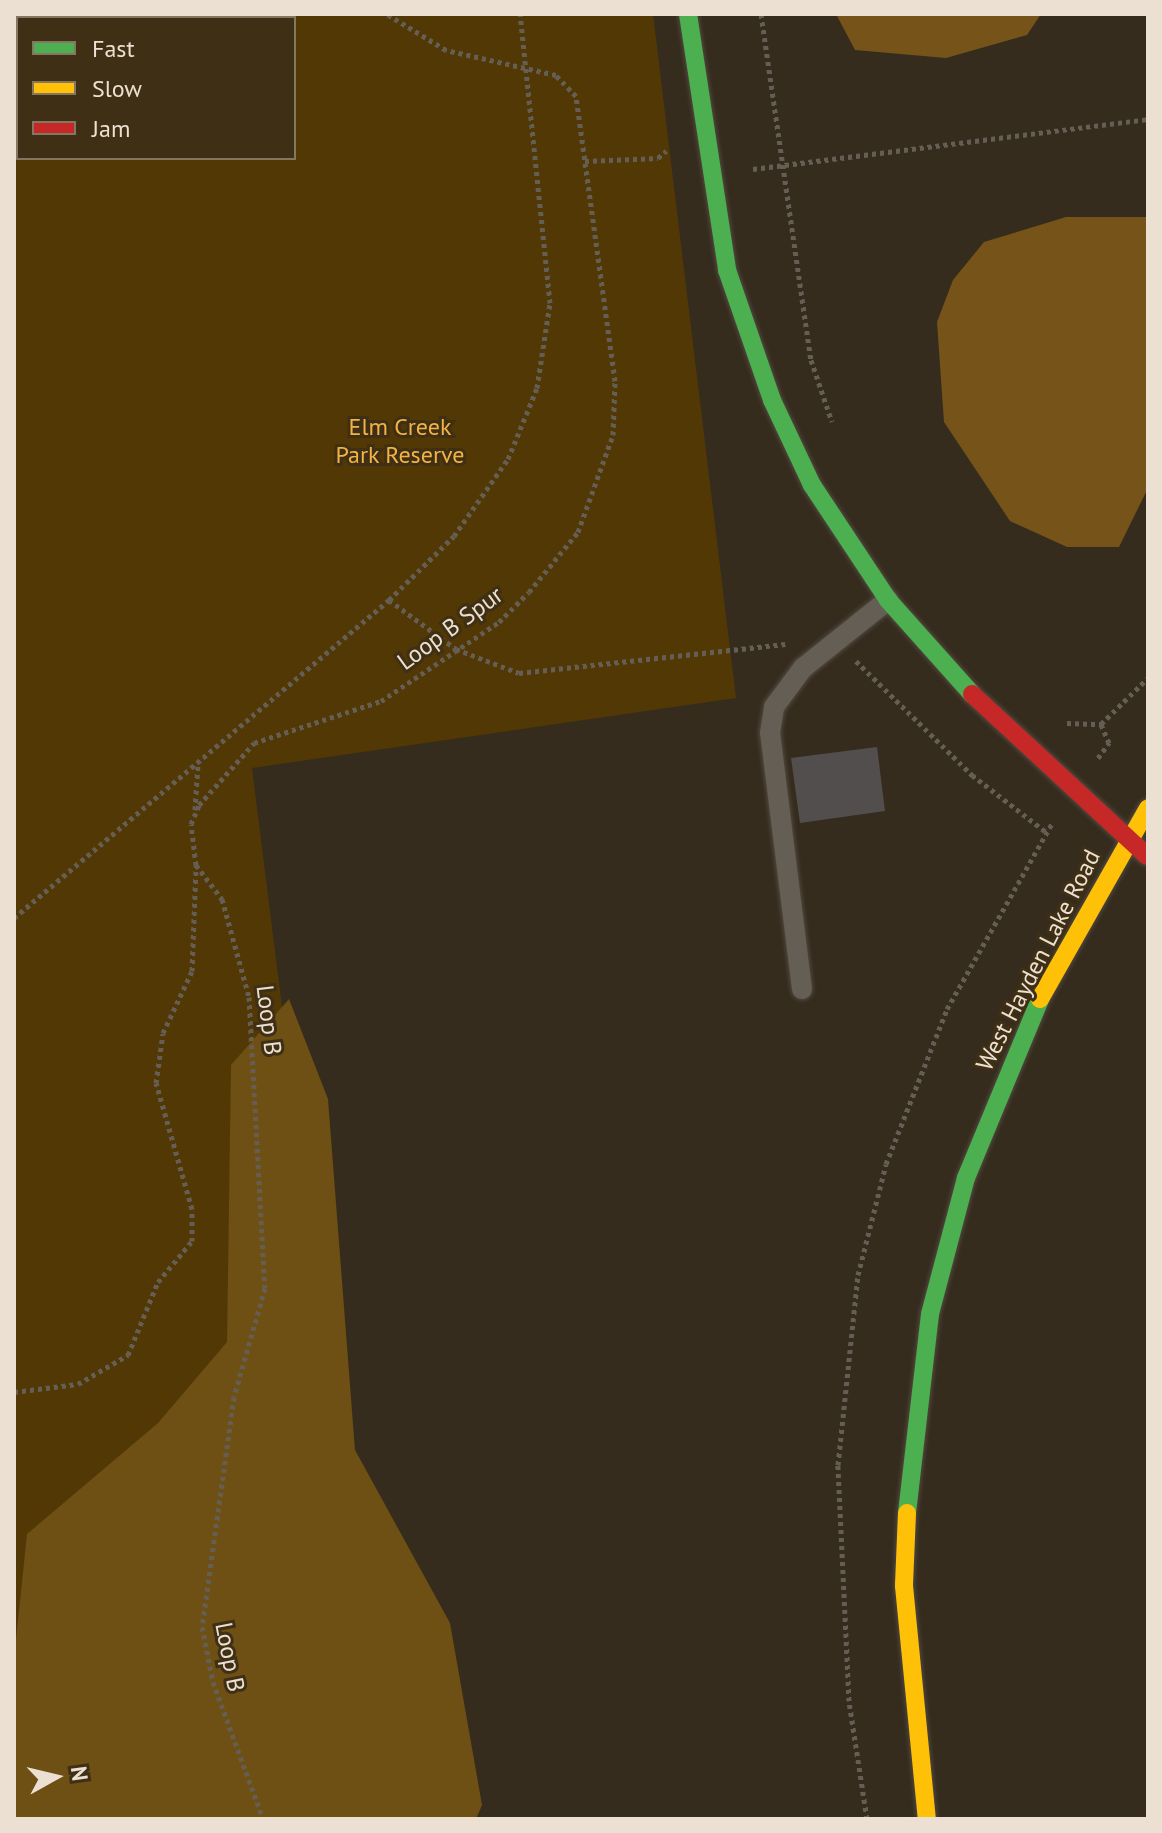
<!DOCTYPE html>
<html>
<head>
<meta charset="utf-8">
<style>
  body { margin:0 }
  #map { position:relative; width:1162px; height:1833px; overflow:hidden; background:#352c1e; font-family:"PT Sans",sans-serif }
  div>[style] { position:absolute }
  .green>* { inset:0; background:#523804 }
  .forest>* { inset:0; background:#6e4f14 }
  .water>* { inset:0; background:#765419 }
  .building>* { inset:0; background:#534e4e }
  .path>* { height:5px; margin-top:-2.5px; transform-origin:0; background:repeating-linear-gradient(90deg,#655e54 0 4px,transparent 0 8px) }
  .roads { filter:drop-shadow(0 0 2px #51493e) drop-shadow(0 0 2px #51493e) }
  .lane>* { height:20px; margin:-10px; padding:0 10px; transform-origin:10px; border-radius:10px; background:#655e54 }
  .fast>* { height:18px; margin:-9px; padding:0 9px; transform-origin:9px; border-radius:9px; background:#4caf50 }
  .slow>* { height:18px; margin:-9px; padding:0 9px; transform-origin:9px; border-radius:9px; background:#ffc107 }
  .jam>* { height:18px; margin:-9px; padding:0 9px; transform-origin:9px; border-radius:9px; background:#c62828 }
  span { translate:-50% -50%; white-space:nowrap; text-align:center; line-height:1.15; -webkit-text-stroke:6px #3f2f14; paint-order:stroke }
  .park-label { font-size:24px; color:#f2b344 }
  .street-label { font-size:24px; color:#ebe0d1 }
  .frame { position:absolute; inset:0; border:16px solid #ebe0d1; pointer-events:none }
  .legend { position:absolute; left:16px; top:16px; width:280px; height:144px; box-sizing:border-box; background:#3f2f14; border:2px solid #847660; margin:0; padding:10px 14px; list-style:none; font-size:24px; color:#ebe0d1 }
  .legend li { display:flex; align-items:center; gap:16px; height:40px }
  .legend b { width:40px; border:2px solid #847660 }
  .north { position:absolute; left:16px; top:1737px; width:80px; height:80px; -webkit-text-stroke:6px #3f2f14; paint-order:stroke; rotate:82deg; font-size:22px; font-weight:700; line-height:32px; text-align:center; color:#ebe0d1 }
  .north::after { content:''; display:block; margin:auto; width:28px; height:36px; background:#ebe0d1; clip-path:polygon(50% 0,100% 100%,50% 72%,0 100%) }
</style>
</head>
<body>
<div id="map">
  <div class="green">
    <i style="clip-path:polygon(evenodd,14px 14px,653px 14px,736px 698px,252px 768px,384px 1819px,14px 1819px,14px 14px,18px 18px,294px 18px,294px 158px,18px 158px,18px 18px)"></i>
  </div>
  <div class="forest">
    <i style="clip-path:polygon(289px 999px,328px 1099px,355px 1450px,450px 1623px,482px 1805px,476px 1819px,14px 1819px,14px 1659px,27px 1534px,158px 1423px,227px 1342px,231px 1065px)"></i>
  </div>
  <div class="water">
    <i style="clip-path:polygon(836px 14px,1041px 14px,1027px 35px,946px 58px,855px 50px)"></i>
    <i style="clip-path:polygon(1066px 217px,1148px 217px,1148px 488px,1119px 547px,1067px 547px,1010px 521px,944px 422px,937px 322px,953px 280px,984px 242px)"></i>
  </div>
  <div class="building">
    <i style="clip-path:polygon(877px 747px,885px 811px,800px 823px,791px 758px)"></i>
  </div>
  <div class="path">
    <i style="left:761px;top:14px;width:350px;rotate:81.8deg"></i>
    <i style="left:811px;top:360px;width:65px;rotate:71.3deg"></i>
    <i style="left:54px;top:18px;width:5px;rotate:-53deg"></i>
    <i style="left:148px;top:18px;width:8px;rotate:-30deg"></i>
    <i style="left:14px;top:43px;width:4px;rotate:-27deg"></i>
    <i style="left:14px;top:106px;width:5px;rotate:-37deg"></i>
    <i style="left:585px;top:161px;width:73px;rotate:-2.4deg"></i>
    <i style="left:658px;top:158px;width:11px;rotate:-41deg"></i>
    <i style="left:753px;top:169px;width:398px;rotate:-7.2deg"></i>
    <i style="left:389px;top:600px;width:83px;rotate:36.2deg"></i>
    <i style="left:456px;top:649px;width:67px;rotate:20.9deg"></i>
    <i style="left:519px;top:673px;width:268px;rotate:-6.2deg"></i>
    <i style="left:856px;top:661px;width:163px;rotate:44.5deg"></i>
    <i style="left:972px;top:775px;width:93px;rotate:37.6deg"></i>
    <i style="left:1067px;top:723px;width:34px;rotate:2deg"></i>
    <i style="left:1101px;top:724px;width:66px;rotate:-44.4deg"></i>
    <i style="left:1098px;top:758px;width:19px;rotate:-54deg"></i>
    <i style="left:1109px;top:743px;width:21px;rotate:-113deg"></i>
    <i style="left:195px;top:810px;width:46px;rotate:-86.3deg"></i>
    <i style="left:196px;top:865px;width:41px;rotate:-97deg"></i>
    <i style="left:191px;top:824px;width:21px;rotate:-67deg"></i>
    <i style="left:199px;top:805px;width:83px;rotate:-48.4deg"></i>
    <i style="left:254px;top:743px;width:134px;rotate:-18.3deg"></i>
    <i style="left:381px;top:701px;width:142px;rotate:-33.8deg"></i>
    <i style="left:499px;top:622px;width:42px;rotate:-45deg"></i>
    <i style="left:529px;top:592px;width:77px;rotate:-50.8deg"></i>
    <i style="left:578px;top:532px;width:103px;rotate:-70.2deg"></i>
    <i style="left:613px;top:435px;width:54px;rotate:-87.9deg"></i>
    <i style="left:615px;top:381px;width:288px;rotate:-97.8deg"></i>
    <i style="left:576px;top:96px;width:29px;rotate:-134deg"></i>
    <i style="left:556px;top:75px;width:113px;rotate:-167.2deg"></i>
    <i style="left:446px;top:50px;width:69px;rotate:-148.6deg"></i>
    <i style="left:14px;top:918px;width:492px;rotate:-40.3deg"></i>
    <i style="left:389px;top:600px;width:91px;rotate:-44.6deg"></i>
    <i style="left:454px;top:536px;width:94px;rotate:-55deg"></i>
    <i style="left:508px;top:459px;width:77px;rotate:-67.8deg"></i>
    <i style="left:537px;top:388px;width:86px;rotate:-81.3deg"></i>
    <i style="left:550px;top:303px;width:291px;rotate:-95.9deg"></i>
    <i style="left:14px;top:1392px;width:64px;rotate:-7.1deg"></i>
    <i style="left:78px;top:1384px;width:58px;rotate:-30.1deg"></i>
    <i style="left:128px;top:1355px;width:79px;rotate:-67.7deg"></i>
    <i style="left:158px;top:1282px;width:53px;rotate:-50.3deg"></i>
    <i style="left:192px;top:1241px;width:32px;rotate:-90deg"></i>
    <i style="left:192px;top:1209px;width:131px;rotate:-105.9deg"></i>
    <i style="left:156px;top:1083px;width:50px;rotate:-82deg"></i>
    <i style="left:163px;top:1033px;width:68px;rotate:-64.9deg"></i>
    <i style="left:192px;top:971px;width:106px;rotate:-87.8deg"></i>
    <i style="left:196px;top:865px;width:43px;rotate:52.6deg"></i>
    <i style="left:222px;top:899px;width:102px;rotate:74.6deg"></i>
    <i style="left:249px;top:997px;width:291px;rotate:86.9deg"></i>
    <i style="left:265px;top:1288px;width:113px;rotate:105.9deg"></i>
    <i style="left:234px;top:1397px;width:232px;rotate:97.9deg"></i>
    <i style="left:202px;top:1627px;width:56px;rotate:78.7deg"></i>
    <i style="left:213px;top:1682px;width:146px;rotate:69.9deg"></i>
    <i style="left:867px;top:1819px;width:119px;rotate:-98.7deg"></i>
    <i style="left:849px;top:1701px;width:236px;rotate:-92.7deg"></i>
    <i style="left:838px;top:1465px;width:191px;rotate:-84deg"></i>
    <i style="left:858px;top:1275px;width:114px;rotate:-75.8deg"></i>
    <i style="left:886px;top:1164px;width:167px;rotate:-68.5deg"></i>
    <i style="left:947px;top:1009px;width:215px;rotate:-60.5deg"></i>
  </div>
  <div class="roads">
    <div class="lane">
      <i style="left:802px;top:989px;width:258px;rotate:-97.1deg"></i>
      <i style="left:770px;top:733px;width:26px;rotate:-81deg"></i>
      <i style="left:774px;top:707px;width:49px;rotate:-53.4deg"></i>
      <i style="left:803px;top:668px;width:109px;rotate:-38.7deg"></i>
    </div>
    <div class="fast">
      <i style="left:688px;top:14px;width:259px;rotate:81.3deg"></i>
      <i style="left:727px;top:270px;width:138px;rotate:70.9deg"></i>
      <i style="left:772px;top:400px;width:94px;rotate:64.8deg"></i>
      <i style="left:812px;top:485px;width:138px;rotate:56.5deg"></i>
      <i style="left:888px;top:600px;width:126px;rotate:48.2deg"></i>
      <i style="left:907px;top:1513px;width:200px;rotate:-83.4deg"></i>
      <i style="left:930px;top:1314px;width:141px;rotate:-75.2deg"></i>
      <i style="left:966px;top:1178px;width:194px;rotate:-67.5deg"></i>
    </div>
    <div class="slow">
      <i style="left:1040px;top:999px;width:219px;rotate:-60.5deg"></i>
      <i style="left:907px;top:1513px;width:73px;rotate:92.4deg"></i>
      <i style="left:904px;top:1586px;width:234px;rotate:84.4deg"></i>
    </div>
    <div class="jam">
      <i style="left:972px;top:694px;width:238px;rotate:42.8deg"></i>
    </div>
  </div>
  <div class="park-label">
    <span style="left:400px;top:441px">Elm Creek<br>Park Reserve</span>
  </div>
  <div class="street-label">
    <span style="left:450px;top:628px;rotate:-36deg">Loop B Spur</span>
    <span style="left:1038px;top:960px;rotate:-63deg">West Hayden Lake Road</span>
    <span style="left:269px;top:1020px;rotate:83deg">Loop B</span>
    <span style="left:230px;top:1657px;rotate:79deg">Loop B</span>
  </div>
  <div class="frame"></div>
  <ul class="legend">
  <li><b style="height:10px;background:#4caf50"></b>Fast</li>
  <li><b style="height:10px;background:#ffc107"></b>Slow</li>
  <li><b style="height:10px;background:#c62828"></b>Jam</li>
  </ul>
  <div class="north">N</div>
</div>
</body>
</html>
